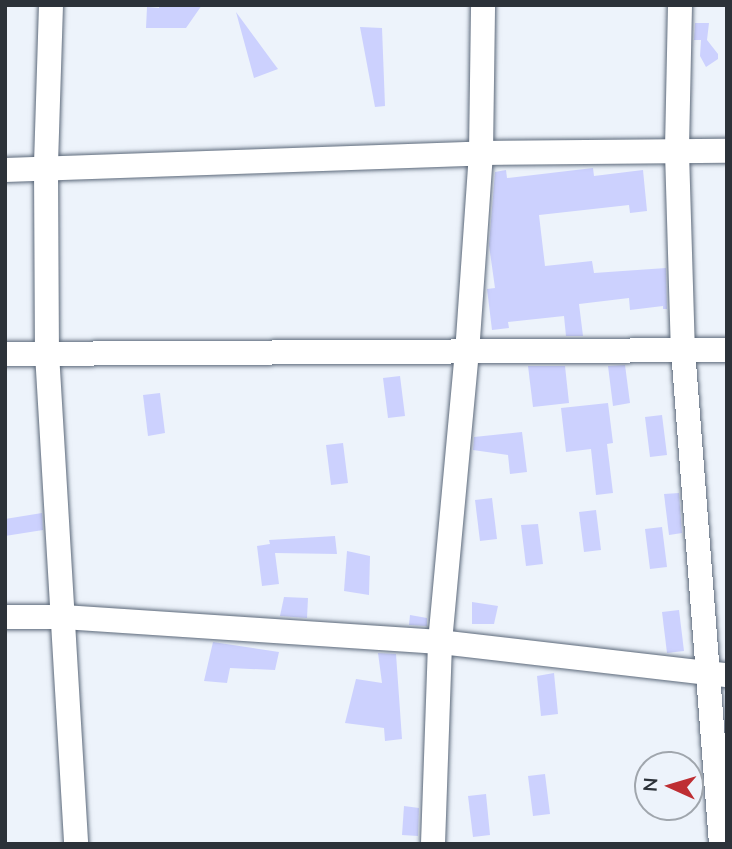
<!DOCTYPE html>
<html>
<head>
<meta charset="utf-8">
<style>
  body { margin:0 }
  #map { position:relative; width:732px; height:849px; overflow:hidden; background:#edf3fb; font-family:Mulish,sans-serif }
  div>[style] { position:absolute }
  .building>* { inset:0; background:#ccd1fe }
  .roads { filter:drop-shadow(0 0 2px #5c697a) drop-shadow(0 0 2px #5c697a) }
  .street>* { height:24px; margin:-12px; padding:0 12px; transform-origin:12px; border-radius:12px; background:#fff }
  span { translate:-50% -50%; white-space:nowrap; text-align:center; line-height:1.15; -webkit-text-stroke:5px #edf3fb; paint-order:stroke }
  .frame { position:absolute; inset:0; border:7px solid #2c3239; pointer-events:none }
  .north { position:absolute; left:634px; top:751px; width:70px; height:70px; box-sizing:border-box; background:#edf3fb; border:2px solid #a0a6ad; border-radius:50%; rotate:274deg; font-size:19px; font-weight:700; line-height:28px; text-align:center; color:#2c3239 }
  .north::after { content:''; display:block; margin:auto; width:24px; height:32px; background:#be2e33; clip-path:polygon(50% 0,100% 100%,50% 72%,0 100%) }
</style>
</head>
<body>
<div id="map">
  <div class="building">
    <i style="clip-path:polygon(159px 5px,202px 5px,186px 28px,146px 28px,147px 7px,159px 8px)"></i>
    <i style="clip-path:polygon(236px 12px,272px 61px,278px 69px,254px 78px)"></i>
    <i style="clip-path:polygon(695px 23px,709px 23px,707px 40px,718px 54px,718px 59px,706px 67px,700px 56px,701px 40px,694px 40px)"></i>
    <i style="clip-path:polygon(360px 27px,382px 28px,385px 106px,375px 107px)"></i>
    <i style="clip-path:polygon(593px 168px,594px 176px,643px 170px,647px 211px,630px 213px,629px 205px,539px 215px,545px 266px,592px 261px,594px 273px,666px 268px,667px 309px,663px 309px,663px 306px,630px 310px,629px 298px,579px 304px,583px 336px,566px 336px,564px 316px,508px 322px,509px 328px,492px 330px,487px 289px,495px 288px,489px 245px,495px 172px,506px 170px,507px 178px)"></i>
    <i style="clip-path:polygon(625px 365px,630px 403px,613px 406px,608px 366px)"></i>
    <i style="clip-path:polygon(528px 366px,565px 366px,569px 403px,533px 407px)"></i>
    <i style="clip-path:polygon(400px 376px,405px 416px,388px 418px,383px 378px)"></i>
    <i style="clip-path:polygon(160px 393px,165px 433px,148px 436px,143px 395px)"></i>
    <i style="clip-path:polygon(608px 403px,613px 443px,607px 444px,613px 493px,596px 495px,591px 449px,566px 452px,561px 408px)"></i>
    <i style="clip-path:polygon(662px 415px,667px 455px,650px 457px,645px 417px)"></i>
    <i style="clip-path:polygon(522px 432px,527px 472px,510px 474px,508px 455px,473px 450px,474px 437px)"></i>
    <i style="clip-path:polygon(343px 443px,348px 483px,331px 485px,326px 445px)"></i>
    <i style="clip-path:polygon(679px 493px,682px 533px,669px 535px,664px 494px)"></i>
    <i style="clip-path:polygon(492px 498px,497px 539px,480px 541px,475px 500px)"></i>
    <i style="clip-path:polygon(596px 510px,601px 550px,584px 552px,579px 512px)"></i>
    <i style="clip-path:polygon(42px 513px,43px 530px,5px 536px,5px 519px)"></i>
    <i style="clip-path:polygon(538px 524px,543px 564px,526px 566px,521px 525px)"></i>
    <i style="clip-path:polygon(662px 527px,667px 567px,650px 569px,645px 529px)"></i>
    <i style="clip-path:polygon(335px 536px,337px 554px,275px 553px,279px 584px,262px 586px,257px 546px,270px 544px,269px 540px)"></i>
    <i style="clip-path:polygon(347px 551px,370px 556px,369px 595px,344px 591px)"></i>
    <i style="clip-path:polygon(284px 597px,308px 598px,307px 618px,280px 616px)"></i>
    <i style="clip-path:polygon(472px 602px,498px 606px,494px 624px,472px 624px)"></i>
    <i style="clip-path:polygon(679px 610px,684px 651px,667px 653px,662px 612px)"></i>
    <i style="clip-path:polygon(410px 615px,427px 618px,427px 626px,409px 625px)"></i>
    <i style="clip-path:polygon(213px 642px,279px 652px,275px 670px,230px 668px,227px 683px,204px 681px)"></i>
    <i style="clip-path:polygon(378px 653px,396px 654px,402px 739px,385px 741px,384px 728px,345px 723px,356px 679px,382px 683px)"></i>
    <i style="clip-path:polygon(554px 673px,558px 714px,541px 716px,537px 676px)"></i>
    <i style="clip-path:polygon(545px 774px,550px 814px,533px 816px,528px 776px)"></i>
    <i style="clip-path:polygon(486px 794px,490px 835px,473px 837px,468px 796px)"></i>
    <i style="clip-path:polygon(404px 806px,419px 808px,418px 836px,402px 835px)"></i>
  </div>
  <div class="roads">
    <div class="street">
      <i style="left:51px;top:5px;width:163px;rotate:91.8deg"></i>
      <i style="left:46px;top:168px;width:185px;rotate:89.7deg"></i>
      <i style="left:47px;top:353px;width:492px;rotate:86.6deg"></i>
      <i style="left:680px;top:5px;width:147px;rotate:91.2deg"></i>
      <i style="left:677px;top:152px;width:198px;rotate:88.3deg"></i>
      <i style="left:683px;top:350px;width:495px;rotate:85.6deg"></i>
      <i style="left:5px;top:170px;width:476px;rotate:-2deg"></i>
      <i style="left:481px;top:153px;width:246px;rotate:-0.5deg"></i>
      <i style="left:5px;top:354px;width:722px;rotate:-0.32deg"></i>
      <i style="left:5px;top:617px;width:58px"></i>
      <i style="left:63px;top:617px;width:378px;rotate:3.8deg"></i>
      <i style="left:440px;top:642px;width:289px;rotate:6.6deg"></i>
      <i style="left:433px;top:844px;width:202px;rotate:-88deg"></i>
      <i style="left:440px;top:642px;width:290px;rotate:-84.7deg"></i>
      <i style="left:467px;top:353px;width:200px;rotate:-86deg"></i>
      <i style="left:481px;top:153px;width:148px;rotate:-89.2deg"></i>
    </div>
  </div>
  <div class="frame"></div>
  <div class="north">N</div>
</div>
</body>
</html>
